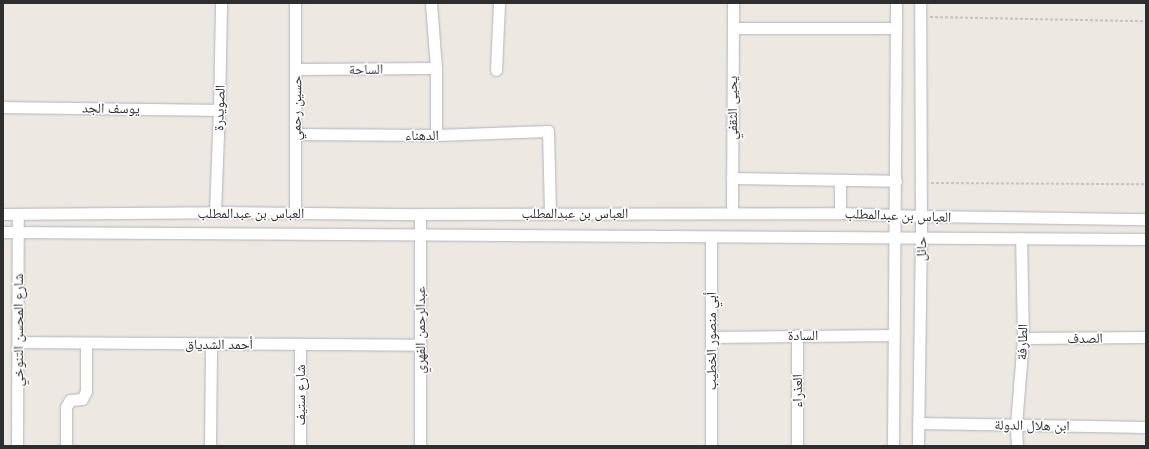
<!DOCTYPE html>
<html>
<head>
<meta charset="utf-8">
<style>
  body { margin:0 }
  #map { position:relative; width:1149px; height:449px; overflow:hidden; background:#ede8e2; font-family:"Open Sans","Noto Naskh Arabic",sans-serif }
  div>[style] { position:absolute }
  .path>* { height:1.5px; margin-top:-0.75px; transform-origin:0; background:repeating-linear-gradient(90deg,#c4c4c4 0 3px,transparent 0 5px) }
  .roads { filter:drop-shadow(0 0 1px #b2b4bc) drop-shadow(0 0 1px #b2b4bc) }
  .minor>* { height:11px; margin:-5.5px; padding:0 5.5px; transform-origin:5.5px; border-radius:5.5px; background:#fff }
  span { translate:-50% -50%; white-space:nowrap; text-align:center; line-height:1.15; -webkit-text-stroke:3px #fff; paint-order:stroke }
  .street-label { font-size:14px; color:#2e2e2e }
  .frame { position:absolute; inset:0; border:4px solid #2e2e2e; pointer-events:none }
</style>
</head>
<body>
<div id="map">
  <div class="path">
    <i style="left:930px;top:17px;width:216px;rotate:1.1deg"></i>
    <i style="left:931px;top:183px;width:215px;rotate:0.3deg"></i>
  </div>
  <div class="roads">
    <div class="minor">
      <i style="left:431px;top:3px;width:65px;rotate:85.6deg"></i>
      <i style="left:436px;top:68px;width:67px;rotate:90deg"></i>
      <i style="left:733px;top:28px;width:163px"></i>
      <i style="left:296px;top:69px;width:140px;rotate:-0.4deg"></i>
      <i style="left:496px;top:70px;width:67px;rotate:-87.4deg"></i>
      <i style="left:3px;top:107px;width:216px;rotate:0.8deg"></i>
      <i style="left:295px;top:134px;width:141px;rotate:0.4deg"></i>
      <i style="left:436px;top:135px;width:112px;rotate:-2deg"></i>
      <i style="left:548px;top:131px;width:82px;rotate:88.6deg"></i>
      <i style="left:732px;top:178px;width:164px;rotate:1deg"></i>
      <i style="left:215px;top:212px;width:102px;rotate:-87.8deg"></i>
      <i style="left:219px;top:110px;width:107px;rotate:-88.9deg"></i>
      <i style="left:295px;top:212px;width:209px;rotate:-90deg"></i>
      <i style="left:732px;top:213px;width:210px;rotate:-89.7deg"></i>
      <i style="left:840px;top:213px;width:33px;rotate:-90deg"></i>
      <i style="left:3px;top:214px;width:212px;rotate:-0.5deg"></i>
      <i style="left:215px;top:212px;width:205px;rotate:0.6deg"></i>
      <i style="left:420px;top:214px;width:420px;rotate:-0.1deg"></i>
      <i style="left:840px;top:213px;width:81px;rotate:2.1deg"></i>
      <i style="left:921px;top:216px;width:225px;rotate:0.8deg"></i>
      <i style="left:3px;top:232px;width:1143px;rotate:0.35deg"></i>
      <i style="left:712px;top:337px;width:181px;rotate:-0.6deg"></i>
      <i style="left:1023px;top:338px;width:123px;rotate:-0.5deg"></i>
      <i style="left:18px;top:342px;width:402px;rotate:0.4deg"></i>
      <i style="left:918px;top:423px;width:228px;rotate:1deg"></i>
      <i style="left:17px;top:446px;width:231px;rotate:-89.8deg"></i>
      <i style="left:66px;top:446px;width:39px;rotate:-90deg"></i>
      <i style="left:66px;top:407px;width:8px;rotate:-60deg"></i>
      <i style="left:70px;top:400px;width:12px;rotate:-5deg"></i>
      <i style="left:82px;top:399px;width:9px;rotate:-63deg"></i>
      <i style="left:86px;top:391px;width:48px;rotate:-90deg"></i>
      <i style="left:210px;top:446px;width:102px;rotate:-89.4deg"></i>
      <i style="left:300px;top:446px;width:102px;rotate:-90deg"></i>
      <i style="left:420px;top:446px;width:232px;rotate:-90deg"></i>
      <i style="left:711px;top:446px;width:209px;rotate:-90deg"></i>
      <i style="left:797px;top:446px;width:111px;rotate:-90deg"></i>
      <i style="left:893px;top:446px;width:443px;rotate:-89.6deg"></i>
      <i style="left:918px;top:446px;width:208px;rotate:-89.2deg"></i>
      <i style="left:921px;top:238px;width:235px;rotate:-90.2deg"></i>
      <i style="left:1017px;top:446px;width:21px;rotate:-93deg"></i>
      <i style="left:1016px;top:425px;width:87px;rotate:-85.4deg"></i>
      <i style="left:1023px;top:338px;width:100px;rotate:-91.1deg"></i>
    </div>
  </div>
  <div class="street-label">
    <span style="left:366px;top:69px;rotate:-1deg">الساحة</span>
    <span style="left:111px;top:108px;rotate:1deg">يوسف الجد</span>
    <span style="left:219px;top:108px;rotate:-88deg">الصويدرة</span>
    <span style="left:296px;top:108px;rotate:-89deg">حسين رحمي</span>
    <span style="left:732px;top:108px;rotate:-90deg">يحيى الثقفي</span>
    <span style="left:422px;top:135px">الدهناء</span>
    <span style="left:251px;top:213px">العباس بن عبدالمطلب</span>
    <span style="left:575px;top:213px">العباس بن عبدالمطلب</span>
    <span style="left:898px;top:215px;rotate:2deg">العباس بن عبدالمطلب</span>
    <span style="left:921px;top:249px;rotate:-89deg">حائل</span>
    <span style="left:18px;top:330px;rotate:-90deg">شارع المحسن التنوخي</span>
    <span style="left:420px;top:330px;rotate:-90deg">عبدالرحمن الفهري</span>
    <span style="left:803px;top:335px">السادة</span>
    <span style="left:1085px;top:338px;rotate:-1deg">الصدف</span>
    <span style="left:711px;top:341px;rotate:-90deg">أبي منصور الخطيب</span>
    <span style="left:1022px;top:342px;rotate:-88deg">الطارفة</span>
    <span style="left:219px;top:344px">أحمد الشدياق</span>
    <span style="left:797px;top:391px;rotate:-90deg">العذراء</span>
    <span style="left:300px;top:395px;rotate:-90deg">شارع ستيف</span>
    <span style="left:1032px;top:425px;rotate:1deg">ابن هلال الدولة</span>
  </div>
  <div class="frame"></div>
</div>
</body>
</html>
